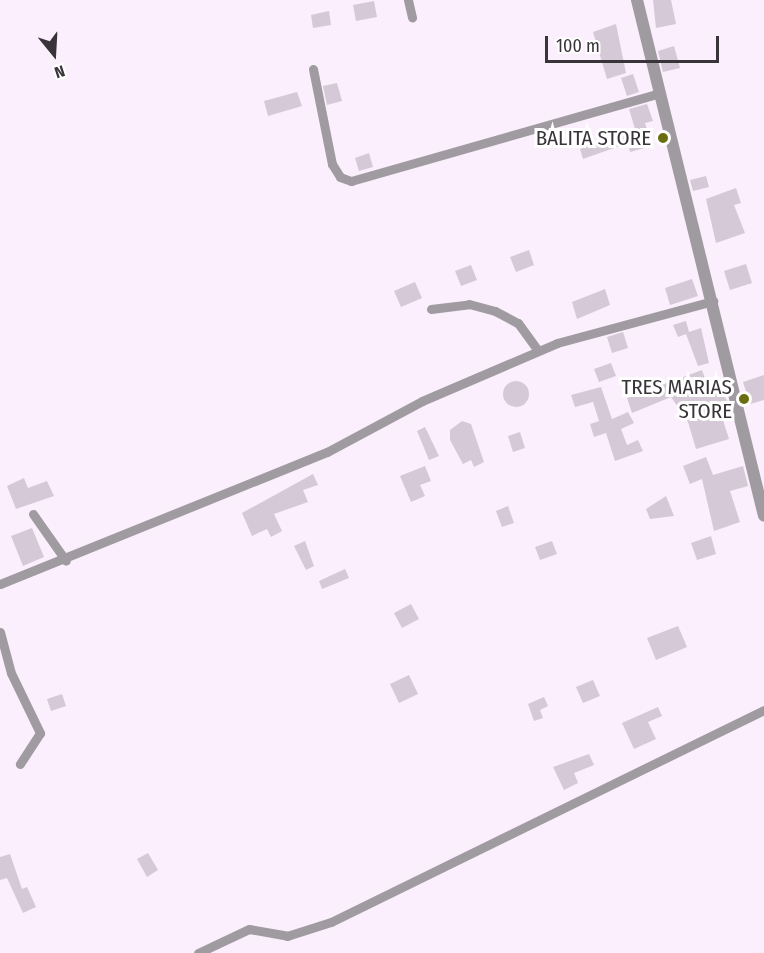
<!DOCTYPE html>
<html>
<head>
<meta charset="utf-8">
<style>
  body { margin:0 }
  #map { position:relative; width:764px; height:953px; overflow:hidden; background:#fbeefd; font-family:"Fira Sans Condensed",sans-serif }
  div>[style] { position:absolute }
  .building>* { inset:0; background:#d5c9d7 }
  .round { border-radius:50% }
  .minor>* { height:9px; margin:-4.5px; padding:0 4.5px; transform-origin:4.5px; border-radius:4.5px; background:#a09ba1 }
  .tertiary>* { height:12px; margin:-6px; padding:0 6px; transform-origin:6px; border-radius:6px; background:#a09ba1 }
  .dots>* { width:16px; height:16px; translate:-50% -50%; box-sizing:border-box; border:3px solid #fff; border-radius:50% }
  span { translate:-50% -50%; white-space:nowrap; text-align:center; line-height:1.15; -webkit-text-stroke:6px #fff; paint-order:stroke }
  .poi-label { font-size:21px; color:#39343a }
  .right { translate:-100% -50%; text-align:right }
  .north { position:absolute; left:24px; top:24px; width:60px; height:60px; -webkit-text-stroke:4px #fff; paint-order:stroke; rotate:162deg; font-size:16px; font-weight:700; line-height:24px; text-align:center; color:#39343a }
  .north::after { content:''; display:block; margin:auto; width:21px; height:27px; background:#39343a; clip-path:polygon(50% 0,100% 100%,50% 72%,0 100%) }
  .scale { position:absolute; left:545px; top:36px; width:174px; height:27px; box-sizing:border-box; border:3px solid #39343a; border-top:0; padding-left:8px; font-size:18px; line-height:21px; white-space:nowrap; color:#39343a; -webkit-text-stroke:4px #fff; paint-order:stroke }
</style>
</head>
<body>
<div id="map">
  <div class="building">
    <i style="clip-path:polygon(653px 0,671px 0,676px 24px,656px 28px)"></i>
    <i style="clip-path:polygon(374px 1px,377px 17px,356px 21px,353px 5px)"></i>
    <i style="clip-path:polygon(329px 11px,331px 25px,313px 28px,311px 15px)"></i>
    <i style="clip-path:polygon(616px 24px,626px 73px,607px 79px,593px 32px)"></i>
    <i style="clip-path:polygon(674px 46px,680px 68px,663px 72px,658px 51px)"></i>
    <i style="clip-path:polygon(633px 74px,639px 92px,627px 96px,621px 78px)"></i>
    <i style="clip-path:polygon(337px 83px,342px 101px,327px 105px,323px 86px)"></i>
    <i style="clip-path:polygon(297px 92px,302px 106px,268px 116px,264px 101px)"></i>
    <i style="clip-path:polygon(647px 104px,653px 121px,645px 123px,652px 146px,630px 152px,628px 143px,583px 159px,580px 149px,635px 129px,629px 109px)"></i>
    <i style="clip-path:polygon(369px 153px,373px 167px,359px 171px,355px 158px)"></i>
    <i style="clip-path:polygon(706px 176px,709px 187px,693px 191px,690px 180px)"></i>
    <i style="clip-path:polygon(736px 188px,741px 203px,734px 205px,745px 233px,716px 243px,706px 199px)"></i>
    <i style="clip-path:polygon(529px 250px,534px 265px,516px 272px,510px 257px)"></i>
    <i style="clip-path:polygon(746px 264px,752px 283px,730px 290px,724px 271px)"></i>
    <i style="clip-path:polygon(471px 265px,477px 280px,461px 286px,455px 271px)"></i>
    <i style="clip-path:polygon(692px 279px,698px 296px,670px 305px,665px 288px)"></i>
    <i style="clip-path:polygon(415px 282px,422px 298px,401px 307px,394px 291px)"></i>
    <i style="clip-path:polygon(605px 289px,610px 305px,577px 319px,572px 302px)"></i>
    <i style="clip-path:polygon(686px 321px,689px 332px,701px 328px,709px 363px,698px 366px,686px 334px,678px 337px,673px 325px)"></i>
    <i style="clip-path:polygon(623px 332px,628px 348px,612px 353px,607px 337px)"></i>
    <i style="clip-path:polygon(611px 363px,616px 376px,599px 382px,594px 369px)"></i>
    <i style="clip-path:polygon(702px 370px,708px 387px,719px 384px,727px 401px,730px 414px,722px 417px,729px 439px,696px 449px,688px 422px,671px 397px,632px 413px,627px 398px)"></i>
    <i style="clip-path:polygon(764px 375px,764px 400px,750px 404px,743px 382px)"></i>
    <i class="round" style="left:503px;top:381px;width:26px;height:26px"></i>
    <i style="clip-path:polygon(601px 387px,612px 419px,628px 412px,634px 423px,621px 429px,627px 445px,638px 440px,643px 451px,615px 461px,606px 433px,594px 437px,590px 424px,599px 421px,593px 402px,575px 407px,571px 395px)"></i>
    <i style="clip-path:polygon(462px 421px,471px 424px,484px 462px,474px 467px,471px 460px,463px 464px,450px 440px,450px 430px)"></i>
    <i style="clip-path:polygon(425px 427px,439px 456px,429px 460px,417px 431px)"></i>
    <i style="clip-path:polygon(520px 432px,525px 448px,513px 452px,508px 436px)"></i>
    <i style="clip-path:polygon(706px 457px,713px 475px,743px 466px,748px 486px,730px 491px,740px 522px,714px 531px,702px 479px,690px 484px,683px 466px)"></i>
    <i style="clip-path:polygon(425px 466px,431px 481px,420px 485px,425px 496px,411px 502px,400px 476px)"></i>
    <i style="clip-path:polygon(313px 474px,318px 485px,303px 490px,308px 502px,274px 514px,282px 531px,271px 537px,267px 529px,252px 536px,242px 513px)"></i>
    <i style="clip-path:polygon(24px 478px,28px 488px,47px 481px,54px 496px,16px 509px,7px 486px)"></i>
    <i style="clip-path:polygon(666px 496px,674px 516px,650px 519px,646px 509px)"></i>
    <i style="clip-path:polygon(508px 506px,514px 523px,502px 527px,496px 511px)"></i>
    <i style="clip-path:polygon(32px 528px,44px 557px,23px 566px,11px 536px)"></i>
    <i style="clip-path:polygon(711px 536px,716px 554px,697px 560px,691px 543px)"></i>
    <i style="clip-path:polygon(305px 541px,314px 566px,306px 570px,294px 546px)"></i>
    <i style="clip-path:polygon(552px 541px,557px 554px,540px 560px,535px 547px)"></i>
    <i style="clip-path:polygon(345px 569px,349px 578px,322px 589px,319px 581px)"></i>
    <i style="clip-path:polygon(411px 604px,419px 619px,402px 628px,394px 613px)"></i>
    <i style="clip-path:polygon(678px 626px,687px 647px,656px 660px,647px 638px)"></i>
    <i style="clip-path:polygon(409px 675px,418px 694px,399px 703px,390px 684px)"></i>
    <i style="clip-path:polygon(593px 680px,600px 696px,583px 703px,576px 687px)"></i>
    <i style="clip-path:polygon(62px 694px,66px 706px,51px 711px,47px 699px)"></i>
    <i style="clip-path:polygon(544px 697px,548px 706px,540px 710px,543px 718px,534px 721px,528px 704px)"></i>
    <i style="clip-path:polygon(658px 707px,662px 716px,648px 722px,656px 739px,634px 749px,622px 723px)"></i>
    <i style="clip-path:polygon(589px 754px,594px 765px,574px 773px,578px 783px,564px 790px,553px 767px)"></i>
    <i style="clip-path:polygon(148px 853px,158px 870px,147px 877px,137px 859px)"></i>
    <i style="clip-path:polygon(10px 854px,22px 889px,27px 887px,36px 907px,23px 913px,7px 878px,0 880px,0 857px)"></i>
  </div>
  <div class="minor">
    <i style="left:408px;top:0;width:18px;rotate:77deg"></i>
    <i style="left:313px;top:69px;width:97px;rotate:78.7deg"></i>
    <i style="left:332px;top:164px;width:15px;rotate:58deg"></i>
    <i style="left:340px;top:177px;width:12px;rotate:20deg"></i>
    <i style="left:351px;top:181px;width:321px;rotate:-15.9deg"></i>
    <i style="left:431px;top:309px;width:38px;rotate:-7deg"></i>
    <i style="left:469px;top:304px;width:27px;rotate:15deg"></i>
    <i style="left:495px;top:311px;width:26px;rotate:28deg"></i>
    <i style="left:518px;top:323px;width:34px;rotate:54deg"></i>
    <i style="left:33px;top:514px;width:57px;rotate:54.9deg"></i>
    <i style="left:0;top:584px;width:353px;rotate:-22deg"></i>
    <i style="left:327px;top:452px;width:108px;rotate:-28.2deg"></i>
    <i style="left:422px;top:401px;width:147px;rotate:-23.2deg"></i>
    <i style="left:557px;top:343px;width:162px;rotate:-15.1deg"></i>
    <i style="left:0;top:632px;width:42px;rotate:75deg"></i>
    <i style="left:11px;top:673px;width:67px;rotate:64.2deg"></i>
    <i style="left:40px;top:733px;width:37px;rotate:123deg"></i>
    <i style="left:198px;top:953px;width:56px;rotate:-25.2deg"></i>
    <i style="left:249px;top:929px;width:39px;rotate:10deg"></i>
    <i style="left:287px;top:936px;width:46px;rotate:-17.7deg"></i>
    <i style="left:331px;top:922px;width:482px;rotate:-26.1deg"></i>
  </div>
  <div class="tertiary">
    <i style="left:637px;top:0;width:531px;rotate:76.17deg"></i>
  </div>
  <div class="dots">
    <i style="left:663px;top:138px;background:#6b6e10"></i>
    <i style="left:744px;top:399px;background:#6b6e10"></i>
  </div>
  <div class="poi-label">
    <span class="right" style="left:651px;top:138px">BALITA STORE</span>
    <span class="right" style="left:732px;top:399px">TRES MARIAS<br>STORE</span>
  </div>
  <div class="north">N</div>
  <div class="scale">100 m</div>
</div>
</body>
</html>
